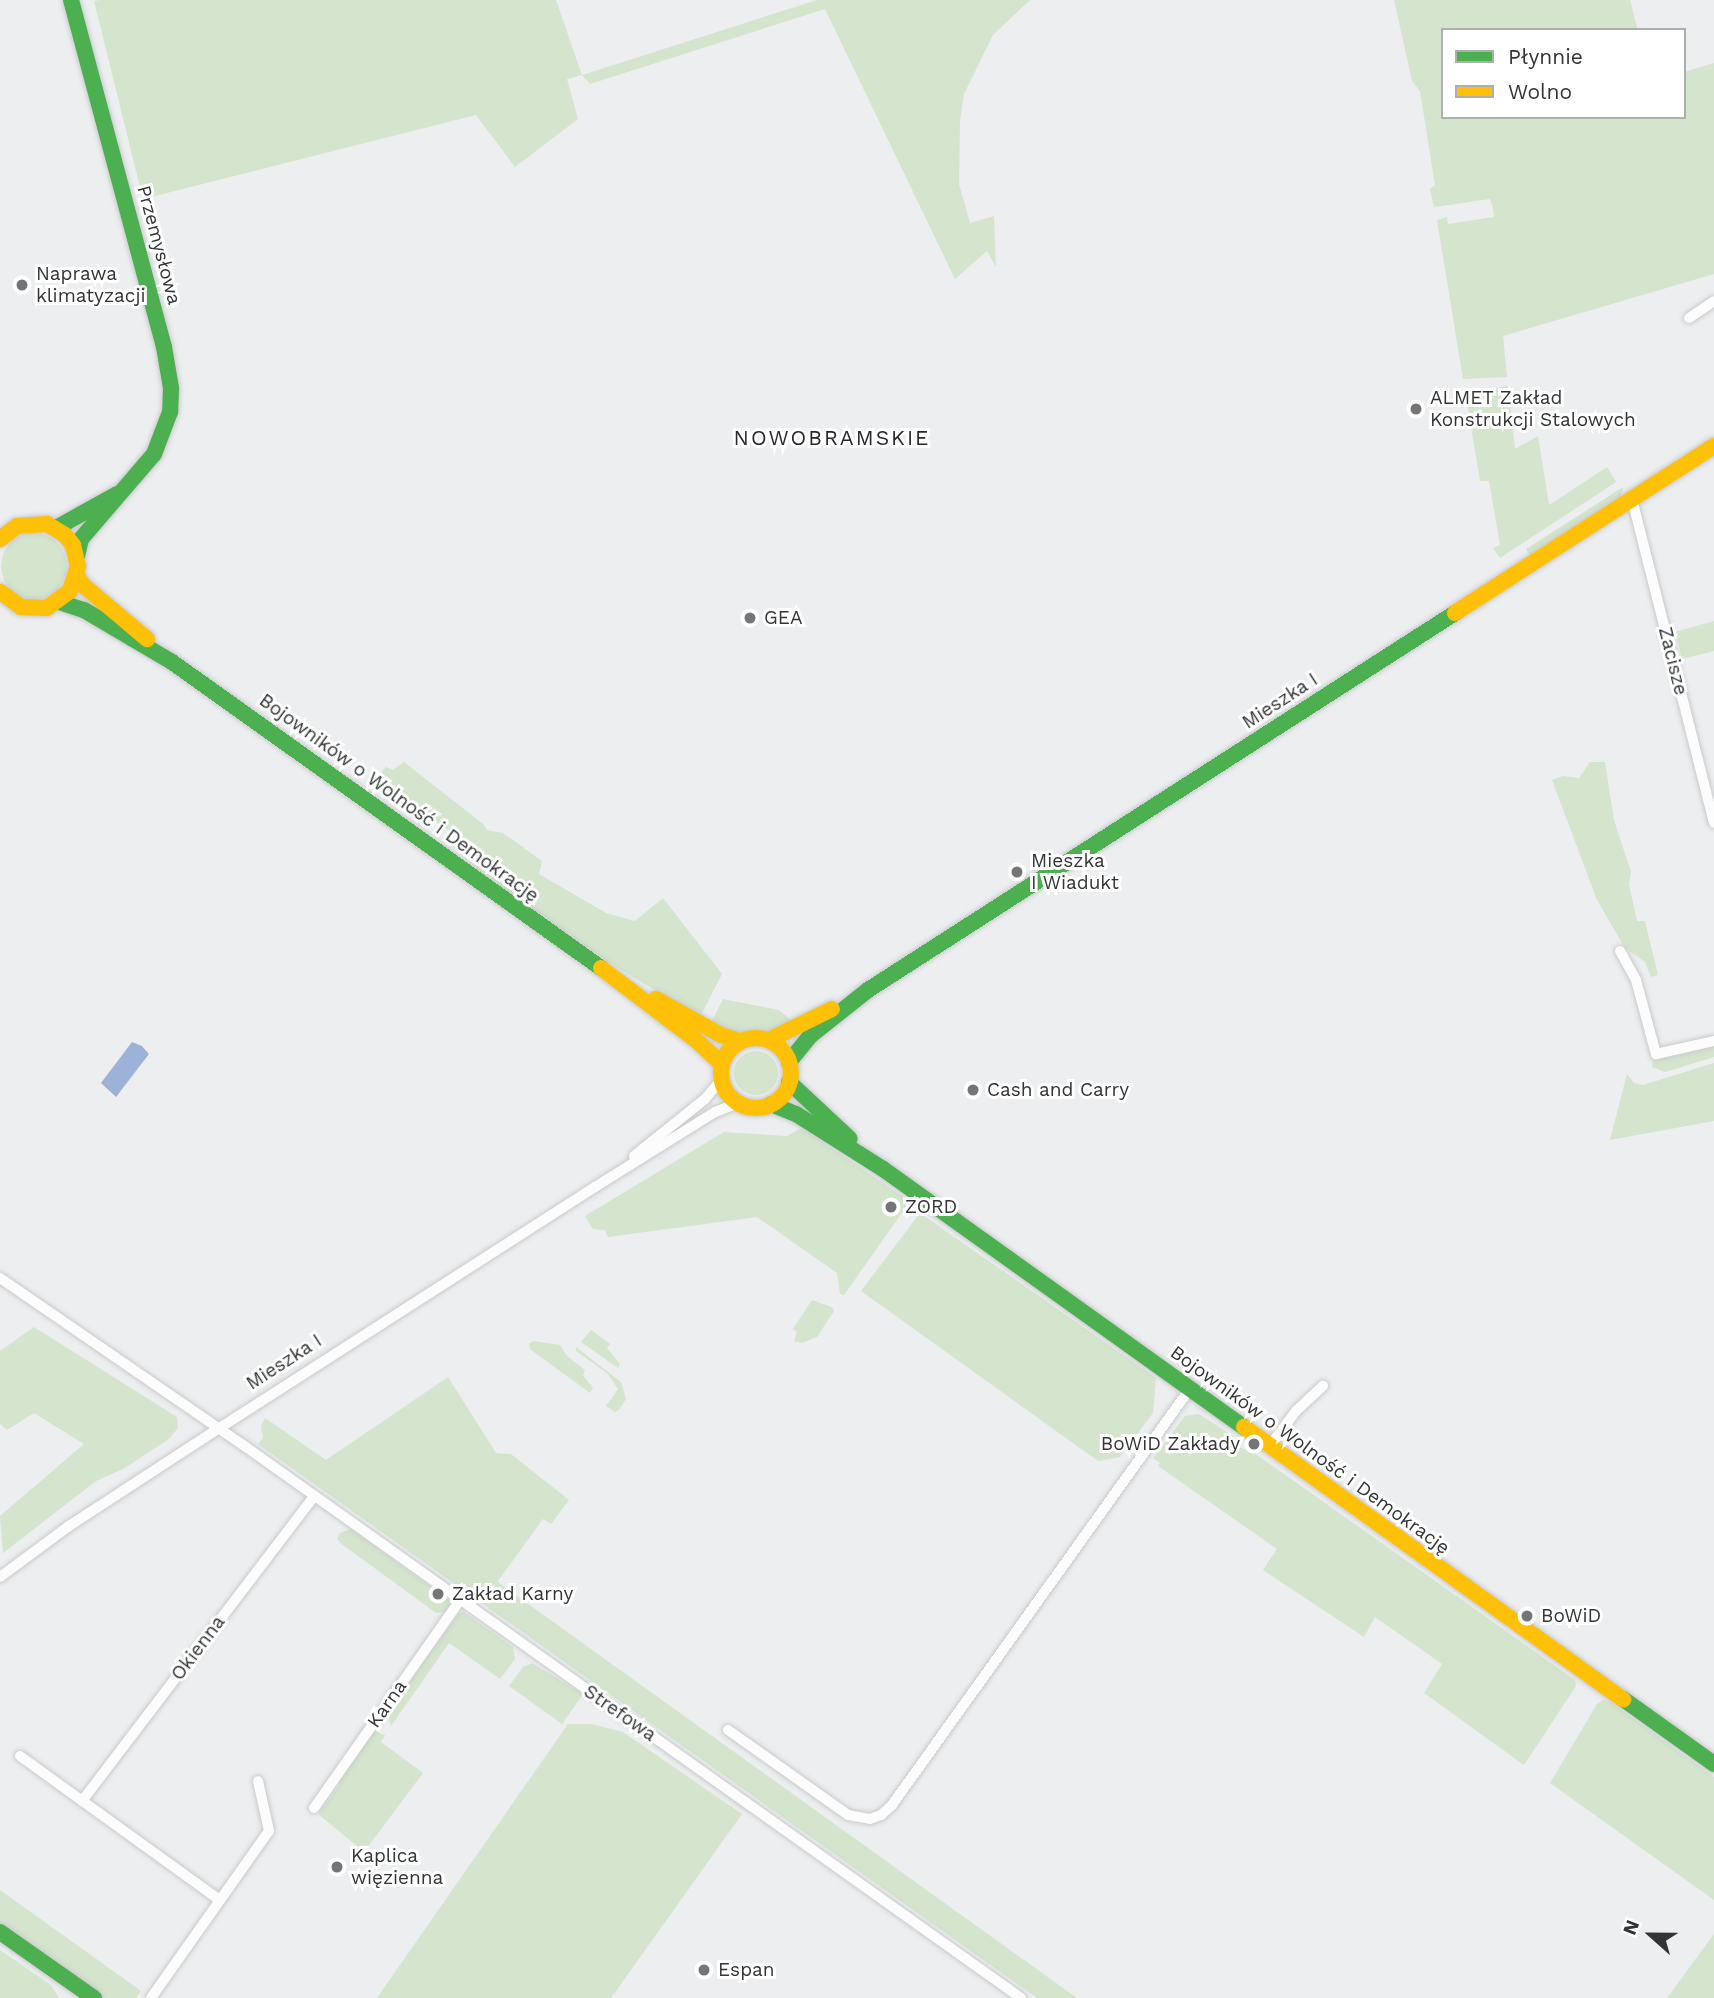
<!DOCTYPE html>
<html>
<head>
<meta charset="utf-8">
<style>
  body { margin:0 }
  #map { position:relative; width:1714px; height:1998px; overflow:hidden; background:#eceef0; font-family:"Work Sans",sans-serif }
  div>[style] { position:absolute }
  .green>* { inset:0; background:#d4e4cd }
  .round { border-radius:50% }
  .water>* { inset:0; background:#9db2d9 }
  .roads { filter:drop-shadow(0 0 2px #c9cacb) drop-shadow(0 0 2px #c9cacb) }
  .street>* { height:10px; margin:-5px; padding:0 5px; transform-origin:5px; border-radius:5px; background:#fcfcfd }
  .fast>* { height:16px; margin:-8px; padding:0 8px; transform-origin:8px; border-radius:8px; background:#4caf50 }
  .slow>* { height:16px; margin:-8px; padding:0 8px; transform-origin:8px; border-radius:8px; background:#ffc107 }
  .slow>.ring { margin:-8px; padding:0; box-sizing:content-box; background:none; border:16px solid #ffc107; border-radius:50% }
  .dots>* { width:19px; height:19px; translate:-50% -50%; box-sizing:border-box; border:4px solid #fff; border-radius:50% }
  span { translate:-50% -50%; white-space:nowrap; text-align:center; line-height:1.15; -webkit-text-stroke:6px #fff; paint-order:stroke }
  .street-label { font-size:19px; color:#333435 }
  .poi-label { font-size:19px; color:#333435 }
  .left { translate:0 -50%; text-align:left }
  .right { translate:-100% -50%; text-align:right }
  .neighbourhood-label { font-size:21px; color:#28292c; letter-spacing:2px }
  .legend { position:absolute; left:1441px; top:28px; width:245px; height:91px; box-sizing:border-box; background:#fff; border:2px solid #adaeae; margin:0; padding:9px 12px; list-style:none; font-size:21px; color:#333435 }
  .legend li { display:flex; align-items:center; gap:14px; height:35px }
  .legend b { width:35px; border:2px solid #adaeae }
  .north { position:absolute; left:1616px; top:1900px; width:70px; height:70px; -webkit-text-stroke:5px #fff; paint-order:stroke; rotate:291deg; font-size:19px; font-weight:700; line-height:28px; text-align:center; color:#333435 }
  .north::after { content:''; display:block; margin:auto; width:24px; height:32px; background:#333435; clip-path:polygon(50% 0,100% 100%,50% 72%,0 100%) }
</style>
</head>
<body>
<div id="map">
  <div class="green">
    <i style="clip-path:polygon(100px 0,556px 0,582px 75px,817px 0,1030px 0,993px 35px,964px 94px,960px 121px,959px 184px,970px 223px,994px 216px,996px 267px,987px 251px,955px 279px,825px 9px,590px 84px,582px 75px,567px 79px,578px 119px,515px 167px,476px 115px,143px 199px,94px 1px)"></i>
    <i style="clip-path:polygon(1394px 0,1630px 0,1638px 30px,1443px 30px,1443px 117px,1684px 117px,1684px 72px,1714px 63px,1714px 274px,1503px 336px,1507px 377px,1463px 379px,1437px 220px,1447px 217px,1448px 224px,1494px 217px,1493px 208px,1490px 199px,1434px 207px,1430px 189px,1435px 185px,1420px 91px,1412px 81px)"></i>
    <i style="clip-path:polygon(1508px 386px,1515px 449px,1538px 436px,1549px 505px,1607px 467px,1616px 482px,1500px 558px,1493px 548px,1500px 545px,1489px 481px,1480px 481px,1466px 396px,1470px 392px)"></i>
    <i style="clip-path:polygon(1623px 487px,1621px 496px,1530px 555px,1526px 549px)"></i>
    <i class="round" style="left:1px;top:533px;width:66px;height:66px"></i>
    <i style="clip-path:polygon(1714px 621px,1714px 651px,1682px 659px,1675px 632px)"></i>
    <i style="clip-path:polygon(404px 762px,483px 824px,487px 830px,503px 833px,542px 861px,539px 874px,606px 913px,635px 921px,663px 898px,722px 974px,700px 1017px,603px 959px,484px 875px,449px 844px,457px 836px,375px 779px,386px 767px,393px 770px)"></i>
    <i style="clip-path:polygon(1590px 762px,1605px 762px,1614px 820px,1631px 872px,1629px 884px,1637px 921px,1645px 921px,1658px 975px,1651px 977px,1645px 962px,1625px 948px,1597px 900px,1552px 780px,1563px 776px,1579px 778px)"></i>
    <i style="clip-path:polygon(723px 999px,779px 1010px,792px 1021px,767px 1032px,748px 1030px,736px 1034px,711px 1023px)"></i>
    <i style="clip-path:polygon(1714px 1046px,1714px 1057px,1665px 1072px,1652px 1067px,1653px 1061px)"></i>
    <i class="round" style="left:734px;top:1051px;width:44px;height:44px"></i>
    <i style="clip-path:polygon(1714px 1063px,1714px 1121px,1610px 1140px,1627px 1074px,1634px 1083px,1643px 1085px)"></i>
    <i style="clip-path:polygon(802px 1128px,905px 1198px,906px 1207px,844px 1295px,840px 1294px,837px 1273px,757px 1217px,608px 1237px,605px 1230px,593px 1229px,585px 1216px,724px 1132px,787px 1136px)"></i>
    <i style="clip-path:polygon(920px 1213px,1156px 1378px,1153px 1413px,1120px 1457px,1098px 1461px,861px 1291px)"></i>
    <i style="clip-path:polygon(812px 1300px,832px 1307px,834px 1311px,817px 1337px,802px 1343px,794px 1341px,797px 1332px,793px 1329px)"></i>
    <i style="clip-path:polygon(34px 1327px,177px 1417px,178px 1428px,169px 1439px,123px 1469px,96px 1481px,3px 1553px,0 1516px,84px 1444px,34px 1413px,7px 1430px,0 1424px,0 1351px)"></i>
    <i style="clip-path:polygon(591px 1330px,610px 1344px,607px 1348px,620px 1364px,618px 1368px,581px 1342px)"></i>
    <i style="clip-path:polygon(533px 1341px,560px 1345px,567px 1356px,585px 1370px,583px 1375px,593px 1388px,590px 1393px,530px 1349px,529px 1344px)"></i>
    <i style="clip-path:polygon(576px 1347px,621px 1382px,626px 1399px,619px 1410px,615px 1412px,606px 1406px,618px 1389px,608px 1374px,576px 1351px)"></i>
    <i style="clip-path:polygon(448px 1377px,496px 1453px,511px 1454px,569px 1500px,551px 1524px,543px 1519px,498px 1581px,499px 1583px,1077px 1998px,1037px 1998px,258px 1444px,263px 1438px,261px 1426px,265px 1418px,326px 1460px)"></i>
    <i style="clip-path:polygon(1199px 1414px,1242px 1442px,1241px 1448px,1253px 1452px,1575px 1680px,1576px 1686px,1524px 1765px,1424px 1693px,1442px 1664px,1375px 1617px,1364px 1637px,1263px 1570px,1277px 1549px,1158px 1466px,1160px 1463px,1153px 1458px,1185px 1416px)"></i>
    <i style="clip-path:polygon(351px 1529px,446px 1598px,451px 1603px,448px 1611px,436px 1613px,343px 1545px,337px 1539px,340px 1533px)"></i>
    <i style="clip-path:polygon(464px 1612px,513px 1647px,515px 1659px,500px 1679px,449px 1643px,391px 1726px,389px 1719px,392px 1706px,459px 1613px)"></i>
    <i style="clip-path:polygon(532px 1663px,583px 1694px,562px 1724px,509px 1686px,523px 1667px)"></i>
    <i style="clip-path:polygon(1603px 1700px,1610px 1702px,1714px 1777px,1714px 1900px,1550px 1783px,1597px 1704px)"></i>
    <i style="clip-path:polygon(568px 1724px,591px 1724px,623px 1732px,742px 1814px,611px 1998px,377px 1998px)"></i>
    <i style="clip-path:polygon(377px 1732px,385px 1735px,381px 1742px,423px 1773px,364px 1852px,318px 1814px,340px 1784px,337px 1782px,371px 1734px)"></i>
    <i style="clip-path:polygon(0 1890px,141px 1991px,136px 1998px,103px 1998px,0 1924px)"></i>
    <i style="clip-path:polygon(1714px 1934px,1714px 1998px,1667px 1998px)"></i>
    <i style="clip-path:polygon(0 1950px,51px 1985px,59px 1998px,0 1998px)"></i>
  </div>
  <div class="water">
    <i style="clip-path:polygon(132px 1042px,142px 1046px,149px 1054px,116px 1097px,101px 1083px)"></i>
  </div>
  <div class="roads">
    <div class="street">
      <i style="left:1689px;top:318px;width:30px;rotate:-34deg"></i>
      <i style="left:1632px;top:499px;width:334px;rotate:75.8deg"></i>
      <i style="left:1620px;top:951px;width:33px;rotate:61deg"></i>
      <i style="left:1636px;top:980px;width:77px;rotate:74.9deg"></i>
      <i style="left:1656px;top:1054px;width:59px;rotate:-12.6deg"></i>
      <i style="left:634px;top:1156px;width:91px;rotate:-38.8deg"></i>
      <i style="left:705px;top:1099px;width:25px;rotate:-50deg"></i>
      <i style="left:0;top:1278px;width:298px;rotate:34.5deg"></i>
      <i style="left:246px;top:1447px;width:951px;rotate:35.41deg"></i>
      <i style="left:1269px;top:1447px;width:45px;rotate:-53.1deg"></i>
      <i style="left:1296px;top:1411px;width:37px;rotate:-43deg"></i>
      <i style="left:0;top:1577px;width:86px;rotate:-36.5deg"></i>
      <i style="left:69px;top:1526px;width:178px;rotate:-33.1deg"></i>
      <i style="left:218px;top:1429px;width:448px;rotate:-32.7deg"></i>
      <i style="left:595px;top:1187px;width:142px;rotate:-32deg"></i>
      <i style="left:715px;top:1112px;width:25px;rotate:-21deg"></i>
      <i style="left:728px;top:1730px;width:147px;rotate:35.3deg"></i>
      <i style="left:848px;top:1815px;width:22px;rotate:10deg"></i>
      <i style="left:870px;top:1819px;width:12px;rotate:-20deg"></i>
      <i style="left:881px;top:1815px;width:15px;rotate:-42deg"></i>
      <i style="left:892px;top:1805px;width:510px;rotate:-54.41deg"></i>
      <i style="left:20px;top:1756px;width:246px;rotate:35.8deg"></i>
      <i style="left:82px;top:1801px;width:383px;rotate:-52.7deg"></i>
      <i style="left:314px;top:1808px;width:254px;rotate:-54.9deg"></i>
      <i style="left:151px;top:1998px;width:204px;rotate:-54.8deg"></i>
      <i style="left:269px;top:1831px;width:51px;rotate:-102.4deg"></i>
    </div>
    <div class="fast">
      <i style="left:71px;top:0;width:359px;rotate:75deg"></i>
      <i style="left:164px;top:347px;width:42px;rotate:80.3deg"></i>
      <i style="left:171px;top:388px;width:24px;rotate:92deg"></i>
      <i style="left:170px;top:412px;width:45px;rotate:110.9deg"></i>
      <i style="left:154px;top:454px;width:112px;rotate:130.7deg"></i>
      <i style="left:81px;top:539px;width:17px;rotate:103deg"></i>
      <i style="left:56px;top:528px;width:70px;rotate:-29.1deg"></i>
      <i style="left:59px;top:602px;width:26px;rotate:18deg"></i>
      <i style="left:84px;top:610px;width:102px;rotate:30.6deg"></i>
      <i style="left:172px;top:662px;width:527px;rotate:35.5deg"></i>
      <i style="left:789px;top:1062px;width:33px;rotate:-51deg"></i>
      <i style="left:810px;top:1036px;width:74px;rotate:-38.4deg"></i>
      <i style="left:868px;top:990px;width:698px;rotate:-32.71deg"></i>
      <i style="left:789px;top:1082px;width:83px;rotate:43.1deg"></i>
      <i style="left:771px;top:1104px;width:27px;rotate:22deg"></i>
      <i style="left:796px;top:1114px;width:103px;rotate:32.3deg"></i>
      <i style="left:883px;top:1169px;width:444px;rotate:35.6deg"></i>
      <i style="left:1623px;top:1699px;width:112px;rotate:35.5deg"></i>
      <i style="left:0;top:1932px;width:115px;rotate:35.1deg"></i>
    </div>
    <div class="slow">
      <i style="left:0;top:539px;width:21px;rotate:-37deg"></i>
      <i style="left:17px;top:526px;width:30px;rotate:-4deg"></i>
      <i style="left:47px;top:524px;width:21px;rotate:31deg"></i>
      <i style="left:65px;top:535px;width:13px;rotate:51deg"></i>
      <i style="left:73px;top:545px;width:22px;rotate:77deg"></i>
      <i style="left:78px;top:566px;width:26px;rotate:108deg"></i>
      <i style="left:70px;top:591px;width:29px;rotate:144deg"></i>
      <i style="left:47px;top:608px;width:26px;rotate:-178deg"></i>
      <i style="left:21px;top:607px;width:26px;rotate:-144deg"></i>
      <i style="left:77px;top:576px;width:11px;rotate:56deg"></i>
      <i style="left:83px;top:585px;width:84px;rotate:40.2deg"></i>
      <i style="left:1455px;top:613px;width:308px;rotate:-32.8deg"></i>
      <i style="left:601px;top:968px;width:119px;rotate:37.2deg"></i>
      <i style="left:696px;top:1040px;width:35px;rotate:43deg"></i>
      <i style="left:656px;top:999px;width:74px;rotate:29deg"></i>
      <i style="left:721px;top:1035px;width:20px;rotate:18deg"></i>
      <i class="ring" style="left:721px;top:1038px;width:54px;height:54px"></i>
      <i style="left:769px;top:1040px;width:70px;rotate:-26.2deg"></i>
      <i style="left:1244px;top:1427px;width:467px;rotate:35.7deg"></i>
    </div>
  </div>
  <div class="dots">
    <i style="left:22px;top:285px;background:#747576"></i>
    <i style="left:1416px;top:409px;background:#747576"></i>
    <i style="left:750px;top:618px;background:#747576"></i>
    <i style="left:1017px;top:872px;background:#747576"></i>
    <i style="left:973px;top:1090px;background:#747576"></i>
    <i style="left:891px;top:1207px;background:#747576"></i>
    <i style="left:1254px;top:1444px;background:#747576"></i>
    <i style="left:438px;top:1594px;background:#747576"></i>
    <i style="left:1527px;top:1616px;background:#747576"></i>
    <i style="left:337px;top:1867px;background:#747576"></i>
    <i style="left:704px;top:1970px;background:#747576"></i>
  </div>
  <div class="street-label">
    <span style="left:159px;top:245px;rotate:75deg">Przemysłowa</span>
    <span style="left:1673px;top:661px;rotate:76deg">Zacisze</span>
    <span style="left:1280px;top:701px;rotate:-33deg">Mieszka I</span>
    <span style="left:399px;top:798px;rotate:36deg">Bojowników o Wolność i Demokrację</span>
    <span style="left:284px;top:1362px;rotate:-33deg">Mieszka I</span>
    <span style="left:1310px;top:1450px;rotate:36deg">Bojowników o Wolność i Demokrację</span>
    <span style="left:198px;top:1648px;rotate:-53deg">Okienna</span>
    <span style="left:387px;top:1704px;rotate:-55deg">Karna</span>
    <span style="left:620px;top:1713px;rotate:35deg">Strefowa</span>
  </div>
  <div class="poi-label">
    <span class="left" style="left:36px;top:285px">Naprawa<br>klimatyzacji</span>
    <span class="left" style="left:1430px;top:409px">ALMET Zakład<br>Konstrukcji Stalowych</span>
    <span class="left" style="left:764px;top:618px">GEA</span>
    <span class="left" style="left:1031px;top:872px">Mieszka<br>I Wiadukt</span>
    <span class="left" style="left:987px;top:1090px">Cash and Carry</span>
    <span class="left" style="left:905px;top:1207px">ZORD</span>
    <span class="right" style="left:1240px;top:1444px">BoWiD Zakłady</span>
    <span class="left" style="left:452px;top:1594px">Zakład Karny</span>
    <span class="left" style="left:1541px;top:1616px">BoWiD</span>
    <span class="left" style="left:351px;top:1867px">Kaplica<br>więzienna</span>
    <span class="left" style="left:718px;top:1970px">Espan</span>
  </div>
  <div class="neighbourhood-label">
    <span style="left:832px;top:438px">NOWOBRAMSKIE</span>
  </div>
  <ul class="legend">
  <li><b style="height:9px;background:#4caf50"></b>Płynnie</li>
  <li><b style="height:9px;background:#ffc107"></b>Wolno</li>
  </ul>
  <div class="north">N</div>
</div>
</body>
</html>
